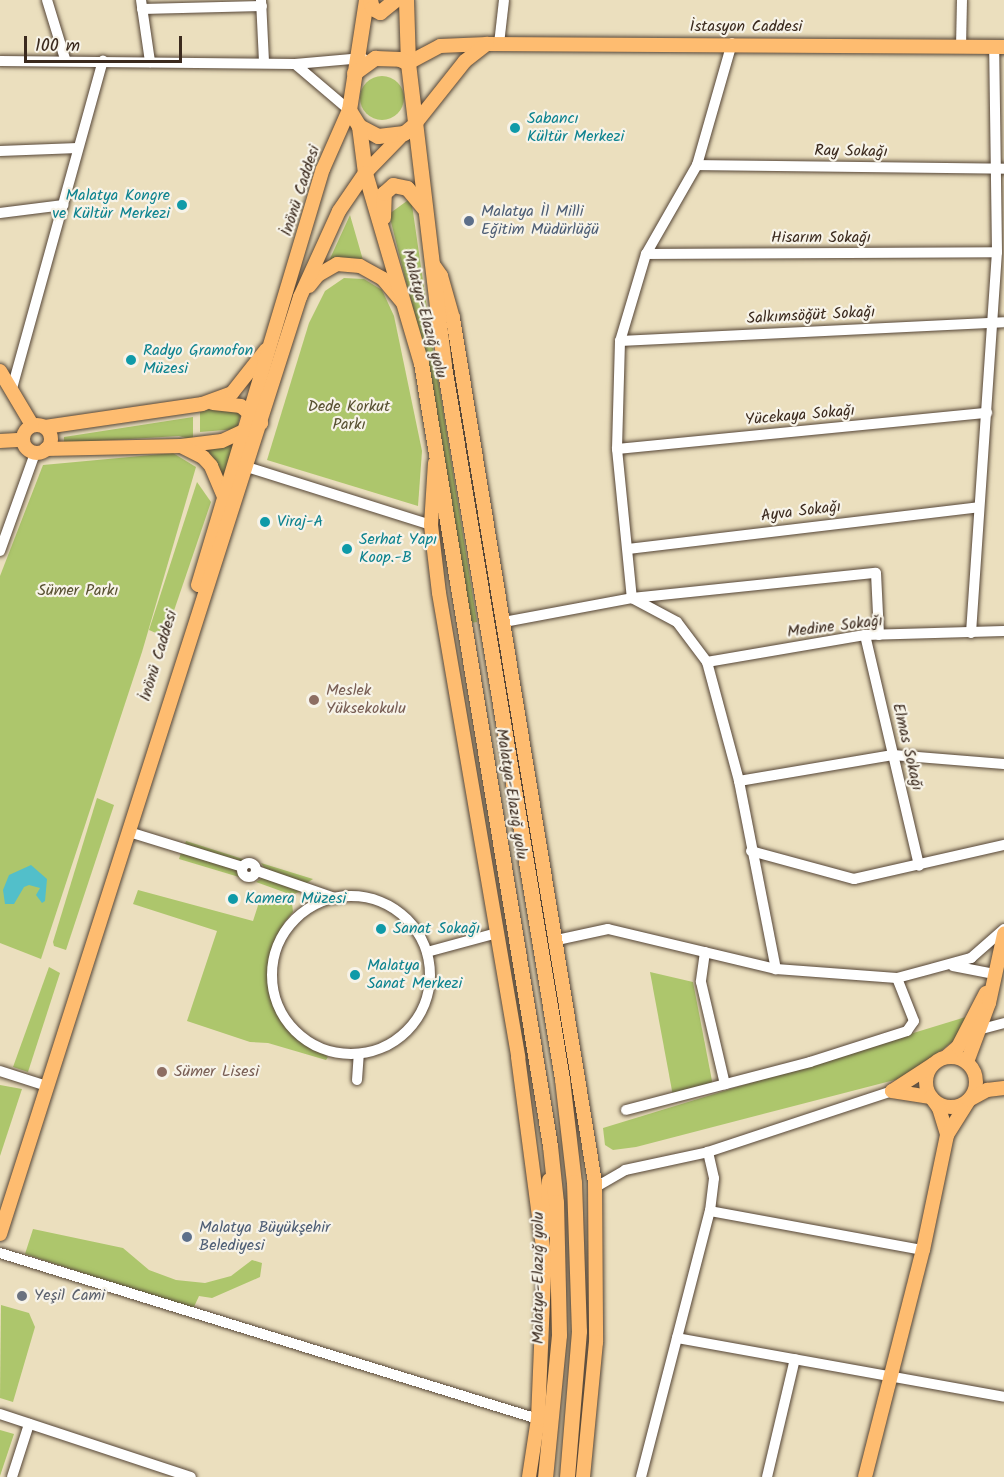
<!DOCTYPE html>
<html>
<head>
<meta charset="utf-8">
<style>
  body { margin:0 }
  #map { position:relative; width:1004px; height:1477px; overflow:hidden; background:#ebdfbe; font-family:Kalam,sans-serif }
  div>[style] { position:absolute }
  .green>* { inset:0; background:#adc66c }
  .round { border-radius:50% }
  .water>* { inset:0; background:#52bfca }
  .roads { filter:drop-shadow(0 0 2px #554536) drop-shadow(0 0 2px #554536) }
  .minor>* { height:10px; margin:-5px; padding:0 5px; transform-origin:5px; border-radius:5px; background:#fff }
  .minor>.ring { margin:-5px; padding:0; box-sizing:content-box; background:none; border:10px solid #fff; border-radius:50% }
  .major>* { height:14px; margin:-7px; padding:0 7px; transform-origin:7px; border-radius:7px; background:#febc70 }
  .major>.ring { margin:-7px; padding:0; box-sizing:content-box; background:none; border:14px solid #febc70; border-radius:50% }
  .highway>* { height:15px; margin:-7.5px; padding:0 7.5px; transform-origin:7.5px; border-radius:7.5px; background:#febc70 }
  .dots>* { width:16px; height:16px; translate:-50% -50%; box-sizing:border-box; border:3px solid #f7f3e8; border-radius:50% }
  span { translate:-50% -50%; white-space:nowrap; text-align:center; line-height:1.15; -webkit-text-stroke:4.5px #f7f3e8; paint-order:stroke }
  .street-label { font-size:16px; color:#3b2a1e }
  .culture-label { font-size:16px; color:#0d838f }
  .left { translate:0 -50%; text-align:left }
  .right { translate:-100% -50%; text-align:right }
  .service-label { font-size:16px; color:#4e5e75 }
  .park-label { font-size:16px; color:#585132 }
  .education-label { font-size:16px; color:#785e54 }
  .worship-label { font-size:16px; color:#5b616d }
  .scale { position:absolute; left:24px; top:36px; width:158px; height:27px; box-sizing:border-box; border:3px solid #3b2a1e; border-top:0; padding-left:8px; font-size:18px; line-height:21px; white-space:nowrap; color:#3b2a1e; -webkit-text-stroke:4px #f7f3e8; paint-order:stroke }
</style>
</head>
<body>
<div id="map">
  <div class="green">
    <i class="round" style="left:360px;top:76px;width:44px;height:44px"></i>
    <i style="clip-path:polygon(411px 198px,431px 336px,477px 622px,470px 623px,423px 350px,389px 214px)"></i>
    <i style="clip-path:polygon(350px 215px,363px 260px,344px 258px,328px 263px)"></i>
    <i style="clip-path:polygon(344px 278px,364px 279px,382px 290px,394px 316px,422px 451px,418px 506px,267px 460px,309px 323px,325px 291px)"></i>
    <i style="clip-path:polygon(214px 408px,241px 412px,237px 429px,200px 432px,200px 412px)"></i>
    <i style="clip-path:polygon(193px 417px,193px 440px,179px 436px,64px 443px,64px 437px)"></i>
    <i style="clip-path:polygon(239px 440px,227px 483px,203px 448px)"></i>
    <i style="clip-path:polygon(173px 453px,196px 467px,142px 652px,41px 959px,0 943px,0 576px,43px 465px)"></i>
    <i style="clip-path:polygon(197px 482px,211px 502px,165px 637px,149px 630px)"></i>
    <i style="clip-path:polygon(97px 798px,114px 805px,66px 950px,54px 946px,53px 942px)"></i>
    <i style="clip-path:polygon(186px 841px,246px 860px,239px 865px,184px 848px)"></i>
    <i style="clip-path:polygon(181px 853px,238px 870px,239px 877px,179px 859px)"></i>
    <i style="clip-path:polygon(261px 863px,313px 879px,307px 883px,265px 869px)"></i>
    <i style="clip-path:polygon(262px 878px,301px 891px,292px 895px,256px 882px)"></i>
    <i style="clip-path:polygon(138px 890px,253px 921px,262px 893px,292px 903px,293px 912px,284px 923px,270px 957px,268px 984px,275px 1009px,289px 1031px,328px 1057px,326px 1060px,268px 1043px,250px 1042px,187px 1021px,217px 931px,133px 904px)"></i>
    <i style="clip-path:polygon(49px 967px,60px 973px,28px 1072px,13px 1067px)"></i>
    <i style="clip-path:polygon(650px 972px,693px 982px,713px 1086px,673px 1096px)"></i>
    <i style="clip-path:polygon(969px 1016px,953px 1041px,910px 1076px,636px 1147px,613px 1150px,605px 1145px,603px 1128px)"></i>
    <i style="clip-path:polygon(0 1085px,22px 1089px,0 1156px)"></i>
    <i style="clip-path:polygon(33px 1229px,123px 1248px,149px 1270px,176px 1280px,205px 1283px,231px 1276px,252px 1260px,262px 1263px,260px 1277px,212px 1298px,199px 1296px,193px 1309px,25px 1254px)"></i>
    <i style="clip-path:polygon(1px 1305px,29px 1313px,35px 1327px,13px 1402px,0 1398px)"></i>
    <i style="clip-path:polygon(0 1430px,14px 1434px,0 1476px)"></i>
  </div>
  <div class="water">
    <i style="clip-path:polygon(31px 865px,47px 879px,45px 901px,42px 903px,36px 895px,40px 888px,29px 885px,24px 887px,14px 904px,5px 904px,3px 890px,9px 875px)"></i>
  </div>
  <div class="roads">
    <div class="minor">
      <i style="left:47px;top:0;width:62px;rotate:73deg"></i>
      <i style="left:141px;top:0;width:63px;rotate:81.7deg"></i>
      <i style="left:261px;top:0;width:62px;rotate:87.2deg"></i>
      <i style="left:142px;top:9px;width:120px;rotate:-1.4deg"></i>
      <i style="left:732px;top:43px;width:127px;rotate:106deg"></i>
      <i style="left:697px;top:165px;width:103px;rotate:119.8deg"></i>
      <i style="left:646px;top:254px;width:91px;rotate:106.6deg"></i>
      <i style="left:620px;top:341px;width:108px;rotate:91.6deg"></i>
      <i style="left:617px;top:449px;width:150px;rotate:84.3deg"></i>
      <i style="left:632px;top:598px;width:51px;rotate:28.1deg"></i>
      <i style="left:677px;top:622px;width:50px;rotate:53.1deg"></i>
      <i style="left:707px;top:662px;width:123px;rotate:74.9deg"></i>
      <i style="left:739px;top:781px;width:192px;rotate:78.9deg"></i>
      <i style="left:499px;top:44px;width:44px;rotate:-83.5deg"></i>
      <i style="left:961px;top:47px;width:47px;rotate:-88.8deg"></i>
      <i style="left:0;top:61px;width:295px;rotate:0.6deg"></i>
      <i style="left:295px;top:64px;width:68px;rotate:-5deg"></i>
      <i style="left:295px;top:64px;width:71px;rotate:40.4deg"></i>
      <i style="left:0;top:151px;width:78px;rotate:-2.2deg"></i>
      <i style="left:697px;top:165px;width:307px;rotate:0.7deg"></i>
      <i style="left:0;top:213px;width:64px;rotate:-7.2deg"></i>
      <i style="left:646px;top:254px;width:351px;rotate:-0.3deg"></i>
      <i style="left:620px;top:341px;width:384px;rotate:-2.8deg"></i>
      <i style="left:11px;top:392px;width:344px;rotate:-74.5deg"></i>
      <i style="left:617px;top:449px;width:372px;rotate:-5.6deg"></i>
      <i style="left:247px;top:467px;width:193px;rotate:17.5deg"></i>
      <i style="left:628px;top:549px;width:353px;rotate:-6.8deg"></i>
      <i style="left:0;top:551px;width:104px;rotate:-70.3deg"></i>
      <i style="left:504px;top:622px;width:130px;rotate:-10.6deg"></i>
      <i style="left:632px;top:598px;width:245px;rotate:-5.9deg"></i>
      <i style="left:876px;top:573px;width:62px;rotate:87.2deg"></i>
      <i style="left:971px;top:633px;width:382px;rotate:-86.1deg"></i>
      <i style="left:997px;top:252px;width:205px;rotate:-90.8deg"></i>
      <i style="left:865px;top:635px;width:237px;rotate:76.8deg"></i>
      <i style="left:707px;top:662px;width:160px;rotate:-9.7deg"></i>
      <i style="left:865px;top:635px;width:139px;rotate:-1.6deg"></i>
      <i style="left:739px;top:781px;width:156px;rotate:-9.6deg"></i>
      <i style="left:893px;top:755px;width:111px;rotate:4.6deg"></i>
      <i style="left:129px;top:832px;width:119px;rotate:17.1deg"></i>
      <i style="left:751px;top:851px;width:107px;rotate:15.2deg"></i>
      <i style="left:854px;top:879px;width:154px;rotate:-12.8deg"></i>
      <i class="ring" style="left:242px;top:863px;width:4px;height:4px"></i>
      <i style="left:257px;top:871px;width:83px;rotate:19.1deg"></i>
      <i class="ring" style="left:272px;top:896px;width:148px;height:148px"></i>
      <i style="left:557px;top:940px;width:52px;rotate:-12.2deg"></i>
      <i style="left:608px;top:929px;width:173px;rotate:13.4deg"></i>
      <i style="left:776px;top:969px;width:121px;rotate:4.3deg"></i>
      <i style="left:897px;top:978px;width:77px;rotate:-15.1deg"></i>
      <i style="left:971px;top:958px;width:44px;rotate:-41.3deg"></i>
      <i style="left:427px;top:952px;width:73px;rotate:-15.2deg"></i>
      <i style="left:705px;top:952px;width:30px;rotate:98deg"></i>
      <i style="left:701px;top:982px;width:105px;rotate:76.8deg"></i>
      <i style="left:953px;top:966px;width:42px;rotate:11deg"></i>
      <i style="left:982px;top:1029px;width:23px;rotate:-15deg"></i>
      <i style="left:0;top:1071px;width:49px;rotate:17.7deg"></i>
      <i style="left:357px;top:1080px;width:26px;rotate:-86deg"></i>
      <i style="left:626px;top:1110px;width:190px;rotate:-14.6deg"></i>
      <i style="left:810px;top:1062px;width:102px;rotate:-17.7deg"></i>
      <i style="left:907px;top:1031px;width:12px;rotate:-55deg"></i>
      <i style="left:914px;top:1021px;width:46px;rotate:-111.6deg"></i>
      <i style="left:596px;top:1187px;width:34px;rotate:-30deg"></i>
      <i style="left:625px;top:1170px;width:85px;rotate:-12.2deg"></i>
      <i style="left:708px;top:1152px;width:194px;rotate:-18.3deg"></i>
      <i style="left:710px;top:1211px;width:217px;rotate:10.4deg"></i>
      <i style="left:0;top:1253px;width:563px;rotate:17.15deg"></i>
      <i style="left:677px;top:1338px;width:332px;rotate:10.2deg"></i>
      <i style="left:0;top:1414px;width:201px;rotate:18.3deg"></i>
      <i style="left:12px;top:1477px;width:56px;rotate:-72.2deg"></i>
      <i style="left:641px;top:1477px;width:275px;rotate:-75.5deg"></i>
      <i style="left:710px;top:1211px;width:33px;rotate:-83deg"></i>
      <i style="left:714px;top:1178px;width:27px;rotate:-103deg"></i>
      <i style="left:767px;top:1477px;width:121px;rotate:-76.7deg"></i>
    </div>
    <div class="major">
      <i style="left:408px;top:63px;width:36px;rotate:-28deg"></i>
      <i style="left:440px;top:46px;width:47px;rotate:-2.4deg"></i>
      <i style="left:487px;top:44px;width:517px;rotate:0.33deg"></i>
      <i style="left:415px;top:124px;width:80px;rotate:-51.6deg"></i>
      <i style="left:465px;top:61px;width:28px;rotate:-38deg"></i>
      <i style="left:432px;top:263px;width:16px;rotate:55deg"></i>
      <i style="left:441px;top:276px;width:44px;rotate:74.1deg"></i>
      <i style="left:453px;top:318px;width:876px;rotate:80.67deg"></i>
      <i style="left:595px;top:1182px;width:160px;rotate:89.6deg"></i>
      <i style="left:596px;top:1342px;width:136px;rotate:95.5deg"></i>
      <i style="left:309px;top:286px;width:14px;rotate:-51deg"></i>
      <i style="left:318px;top:275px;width:22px;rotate:-30deg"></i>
      <i style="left:337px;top:264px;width:23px;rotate:5deg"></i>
      <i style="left:360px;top:266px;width:26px;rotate:29deg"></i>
      <i style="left:383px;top:279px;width:30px;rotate:50deg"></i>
      <i style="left:0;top:371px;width:63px;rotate:59.3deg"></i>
      <i class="ring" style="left:23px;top:425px;width:14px;height:14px"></i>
      <i style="left:45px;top:427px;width:159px;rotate:-8.3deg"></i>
      <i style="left:202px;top:404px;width:32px;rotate:-20deg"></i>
      <i style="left:232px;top:393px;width:55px;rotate:-51.7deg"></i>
      <i style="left:0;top:441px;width:22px;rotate:-3deg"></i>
      <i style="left:181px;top:446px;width:41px;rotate:-7deg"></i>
      <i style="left:222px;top:441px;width:43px;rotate:-24.8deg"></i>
      <i style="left:261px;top:423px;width:26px;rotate:-140deg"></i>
      <i style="left:241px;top:406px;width:28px;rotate:-174deg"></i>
      <i style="left:46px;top:449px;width:135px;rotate:-1.3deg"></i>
      <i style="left:181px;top:446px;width:25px;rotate:27deg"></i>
      <i style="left:203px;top:457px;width:12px;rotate:48deg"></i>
      <i style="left:211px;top:466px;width:39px;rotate:67deg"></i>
      <i style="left:435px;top:463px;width:62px;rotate:93.7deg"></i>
      <i style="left:431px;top:525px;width:68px;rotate:83.3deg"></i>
      <i style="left:439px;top:593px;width:471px;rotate:80.3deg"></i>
      <i style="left:518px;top:1057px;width:207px;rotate:82.5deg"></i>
      <i style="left:198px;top:585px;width:434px;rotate:-73.3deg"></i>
      <i style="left:323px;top:169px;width:64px;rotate:-66.2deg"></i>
      <i class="ring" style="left:926px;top:1057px;width:36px;height:36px"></i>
      <i style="left:946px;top:1057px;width:16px;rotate:-40deg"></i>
      <i style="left:958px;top:1047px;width:61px;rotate:-62.6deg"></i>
      <i style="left:967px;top:1062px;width:63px;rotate:-69.6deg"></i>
      <i style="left:989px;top:1003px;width:71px;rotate:-77.7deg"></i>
      <i style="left:892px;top:1091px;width:39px;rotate:9deg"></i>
      <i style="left:931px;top:1097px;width:14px;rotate:54deg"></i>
      <i style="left:939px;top:1108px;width:28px;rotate:73deg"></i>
      <i style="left:892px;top:1091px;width:48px;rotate:-33deg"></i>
      <i style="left:547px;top:1230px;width:50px;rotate:-87.7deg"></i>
      <i style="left:0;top:1234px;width:984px;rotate:-72.25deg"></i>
      <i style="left:300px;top:297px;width:94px;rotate:-65.6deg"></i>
      <i style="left:339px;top:211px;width:46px;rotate:-55.6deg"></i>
      <i style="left:365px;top:173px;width:56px;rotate:-45.7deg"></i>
      <i style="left:529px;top:1477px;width:59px;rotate:-81.2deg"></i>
      <i style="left:538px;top:1419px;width:164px;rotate:-87.6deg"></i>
      <i style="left:865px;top:1477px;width:234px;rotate:-75.7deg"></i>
      <i style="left:923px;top:1250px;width:117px;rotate:-78.2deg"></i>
      <i style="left:947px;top:1135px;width:41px;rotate:-57.8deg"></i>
      <i style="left:969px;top:1100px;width:21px;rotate:-29deg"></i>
      <i style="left:987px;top:1090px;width:17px;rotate:-7deg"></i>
    </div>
    <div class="highway">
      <i style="left:366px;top:0;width:111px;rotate:98.8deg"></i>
      <i style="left:349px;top:110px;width:19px;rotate:58deg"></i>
      <i style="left:359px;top:126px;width:21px;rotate:28deg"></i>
      <i style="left:378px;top:136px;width:26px;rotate:-7deg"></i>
      <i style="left:404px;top:133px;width:14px;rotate:-39deg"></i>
      <i style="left:370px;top:0;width:8px;rotate:76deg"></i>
      <i style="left:372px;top:8px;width:9px;rotate:27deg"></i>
      <i style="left:380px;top:12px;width:19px;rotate:-39deg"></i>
      <i style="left:406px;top:0;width:63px;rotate:88.2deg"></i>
      <i style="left:408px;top:63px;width:305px;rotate:83.2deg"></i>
      <i style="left:444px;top:366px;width:723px;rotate:80.6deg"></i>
      <i style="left:562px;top:1079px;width:104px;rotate:83.4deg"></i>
      <i style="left:574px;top:1182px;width:149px;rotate:88.1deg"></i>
      <i style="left:579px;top:1331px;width:146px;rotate:94.7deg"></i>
      <i style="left:354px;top:73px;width:26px;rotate:-36deg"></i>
      <i style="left:375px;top:58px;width:25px;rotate:2deg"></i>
      <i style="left:400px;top:59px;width:9px;rotate:27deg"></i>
      <i style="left:359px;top:126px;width:47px;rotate:82.7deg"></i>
      <i style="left:365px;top:173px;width:198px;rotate:73.6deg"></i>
      <i style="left:421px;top:363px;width:794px;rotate:80.64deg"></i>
      <i style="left:550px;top:1146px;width:56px;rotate:83.9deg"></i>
      <i style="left:556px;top:1202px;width:133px;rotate:88.7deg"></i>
      <i style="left:559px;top:1335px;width:143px;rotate:95.6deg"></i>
      <i style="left:383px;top:217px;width:24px;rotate:-88deg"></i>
      <i style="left:384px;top:193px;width:12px;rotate:-42deg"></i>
      <i style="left:393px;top:185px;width:14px;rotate:12deg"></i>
      <i style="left:407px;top:188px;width:26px;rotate:50deg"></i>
    </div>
  </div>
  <div class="dots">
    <i style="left:515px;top:128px;background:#0f9aa8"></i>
    <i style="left:182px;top:205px;background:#0f9aa8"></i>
    <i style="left:469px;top:221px;background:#5c6f8a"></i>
    <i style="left:131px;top:360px;background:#0f9aa8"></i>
    <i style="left:265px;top:522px;background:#0f9aa8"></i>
    <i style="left:347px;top:549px;background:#0f9aa8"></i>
    <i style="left:314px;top:700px;background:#8d6e63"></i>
    <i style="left:233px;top:899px;background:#0f9aa8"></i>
    <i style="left:381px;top:929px;background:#0f9aa8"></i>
    <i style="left:355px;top:975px;background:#0f9aa8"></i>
    <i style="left:162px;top:1072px;background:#8d6e63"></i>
    <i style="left:187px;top:1237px;background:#5c6f8a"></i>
    <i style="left:22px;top:1296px;background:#6b7280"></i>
  </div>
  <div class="street-label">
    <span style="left:746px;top:27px">İstasyon Caddesi</span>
    <span style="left:851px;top:152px;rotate:1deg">Ray Sokağı</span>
    <span style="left:301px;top:191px;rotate:-72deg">İnönü Caddesi</span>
    <span style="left:821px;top:238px">Hisarım Sokağı</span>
    <span style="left:424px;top:314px;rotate:75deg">Malatya-Elazığ yolu</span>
    <span style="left:811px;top:316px;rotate:-3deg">Salkımsöğüt Sokağı</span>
    <span style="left:800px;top:416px;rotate:-5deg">Yücekaya Sokağı</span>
    <span style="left:801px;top:512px;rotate:-7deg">Ayva Sokağı</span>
    <span style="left:835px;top:627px;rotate:-7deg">Medine Sokağı</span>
    <span style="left:159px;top:656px;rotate:-73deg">İnönü Caddesi</span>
    <span style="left:907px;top:747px;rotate:77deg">Elmas Sokağı</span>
    <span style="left:511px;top:794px;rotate:81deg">Malatya-Elazığ yolu</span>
    <span style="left:539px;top:1278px;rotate:-90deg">Malatya-Elazığ yolu</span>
  </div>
  <div class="culture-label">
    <span class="left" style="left:527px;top:128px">Sabancı<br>Kültür Merkezi</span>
    <span class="right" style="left:170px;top:205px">Malatya Kongre<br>ve Kültür Merkezi</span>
    <span class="left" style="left:143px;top:360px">Radyo Gramofon<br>Müzesi</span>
    <span class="left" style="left:277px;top:522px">Viraj-A</span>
    <span class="left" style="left:359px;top:549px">Serhat Yapı<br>Koop.-B</span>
    <span class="left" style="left:245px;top:899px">Kamera Müzesi</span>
    <span class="left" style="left:393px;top:929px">Sanat Sokağı</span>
    <span class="left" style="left:367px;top:975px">Malatya<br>Sanat Merkezi</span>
  </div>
  <div class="service-label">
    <span class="left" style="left:481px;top:221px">Malatya İl Milli<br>Eğitim Müdürlüğü</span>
    <span class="left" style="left:199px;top:1237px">Malatya Büyükşehir<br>Belediyesi</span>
  </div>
  <div class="park-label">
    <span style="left:349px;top:416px">Dede Korkut<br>Parkı</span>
    <span style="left:78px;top:591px">Sümer Parkı</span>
  </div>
  <div class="education-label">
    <span class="left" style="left:326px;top:700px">Meslek<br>Yüksekokulu</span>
    <span class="left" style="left:174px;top:1072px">Sümer Lisesi</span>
  </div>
  <div class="worship-label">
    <span class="left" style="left:34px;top:1296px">Yeşil Cami</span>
  </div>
  <div class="scale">100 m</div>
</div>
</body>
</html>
